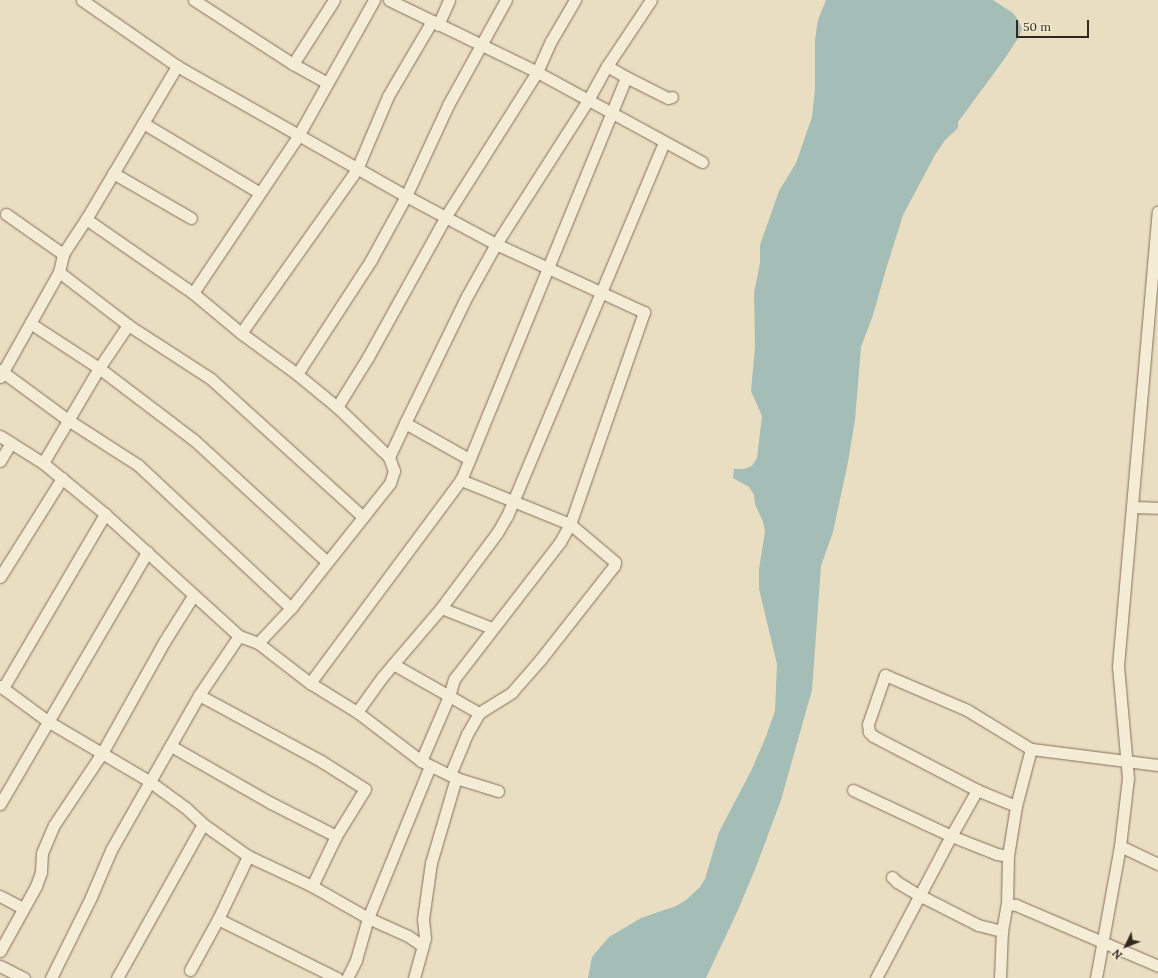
<!DOCTYPE html>
<html>
<head>
<meta charset="utf-8">
<style>
  body { margin:0 }
  #map { position:relative; width:1158px; height:978px; overflow:hidden; background:#eadec2; font-family:Lora,serif }
  div>[style] { position:absolute }
  .water>* { inset:0; background:#a4bdb6 }
  .roads { filter:drop-shadow(0 0 1px #82705b) drop-shadow(0 0 1px #82705b) }
  .minor>* { height:11px; margin:-5.5px; padding:0 5.5px; transform-origin:5.5px; border-radius:5.5px; background:#f5ecd5 }
  span { translate:-50% -50%; white-space:nowrap; text-align:center; line-height:1.15; -webkit-text-stroke:4px #f2e9d1; paint-order:stroke }
  .north { position:absolute; left:1106px; top:926px; width:40px; height:40px; -webkit-text-stroke:3px #f2e9d1; paint-order:stroke; rotate:227deg; font-size:11px; font-weight:700; line-height:16px; text-align:center; color:#33281e }
  .north::after { content:''; display:block; margin:auto; width:14px; height:18px; background:#33281e; clip-path:polygon(50% 0,100% 100%,50% 72%,0 100%) }
  .scale { position:absolute; left:1016px; top:20px; width:73px; height:18px; box-sizing:border-box; border:2px solid #33281e; border-top:0; padding-left:5px; font-size:12px; line-height:14px; white-space:nowrap; color:#33281e; -webkit-text-stroke:3px #f2e9d1; paint-order:stroke }
</style>
</head>
<body>
<div id="map">
  <div class="water">
    <i style="clip-path:polygon(826px 0,993px 0,1013px 13px,1018px 20px,1022px 29px,1019px 37px,1003px 61px,958px 122px,958px 128px,945px 140px,935px 155px,903px 215px,887px 266px,873px 315px,861px 347px,855px 420px,848px 462px,833px 532px,821px 566px,812px 690px,781px 800px,756px 867px,738px 910px,706px 978px,588px 978px,592px 957px,609px 937px,641px 918px,676px 906px,686px 900px,700px 887px,705px 879px,719px 832px,751px 771px,765px 739px,775px 711px,777px 664px,759px 589px,759px 569px,765px 531px,763px 522px,755px 504px,754px 495px,749px 487px,733px 478px,734px 469px,744px 469px,752px 466px,757px 458px,762px 416px,751px 391px,755px 347px,754px 293px,760px 263px,760px 245px,779px 191px,796px 163px,812px 117px,815px 89px,815px 40px,818px 20px)"></i>
  </div>
  <div class="roads">
    <div class="minor">
      <i style="left:82px;top:0;width:116px;rotate:34.8deg"></i>
      <i style="left:177px;top:66px;width:263px;rotate:29.6deg"></i>
      <i style="left:406px;top:196px;width:102px;rotate:28.1deg"></i>
      <i style="left:496px;top:244px;width:163px;rotate:24.7deg"></i>
      <i style="left:644px;top:312px;width:225px;rotate:109.2deg"></i>
      <i style="left:570px;top:524px;width:21px;rotate:119deg"></i>
      <i style="left:560px;top:542px;width:173px;rotate:127.7deg"></i>
      <i style="left:454px;top:679px;width:18px;rotate:106deg"></i>
      <i style="left:449px;top:696px;width:71px;rotate:113.3deg"></i>
      <i style="left:194px;top:0;width:118px;rotate:32.9deg"></i>
      <i style="left:293px;top:64px;width:39px;rotate:29deg"></i>
      <i style="left:389px;top:0;width:165px;rotate:25.9deg"></i>
      <i style="left:537px;top:72px;width:188px;rotate:28.6deg"></i>
      <i style="left:438px;top:25px;width:27px;rotate:-66deg"></i>
      <i style="left:293px;top:64px;width:76px;rotate:-57.4deg"></i>
      <i style="left:177px;top:66px;width:178px;rotate:120.7deg"></i>
      <i style="left:86px;top:219px;width:130px;rotate:34.7deg"></i>
      <i style="left:193px;top:293px;width:62px;rotate:39.8deg"></i>
      <i style="left:607px;top:66px;width:22px;rotate:30deg"></i>
      <i style="left:626px;top:77px;width:47px;rotate:26.6deg"></i>
      <i style="left:668px;top:98px;width:4px;rotate:-14deg"></i>
      <i style="left:143px;top:123px;width:136px;rotate:30.9deg"></i>
      <i style="left:113px;top:173px;width:90px;rotate:30deg"></i>
      <i style="left:6px;top:214px;width:70px;rotate:35.1deg"></i>
      <i style="left:63px;top:254px;width:42px;rotate:-56.7deg"></i>
      <i style="left:59px;top:272px;width:87px;rotate:37.5deg"></i>
      <i style="left:128px;top:325px;width:99px;rotate:33deg"></i>
      <i style="left:211px;top:379px;width:205px;rotate:42.2deg"></i>
      <i style="left:193px;top:293px;width:189px;rotate:-56.2deg"></i>
      <i style="left:298px;top:136px;width:156px;rotate:-60.8deg"></i>
      <i style="left:30px;top:323px;width:82px;rotate:33.1deg"></i>
      <i style="left:99px;top:368px;width:119px;rotate:37.2deg"></i>
      <i style="left:194px;top:440px;width:180px;rotate:42.5deg"></i>
      <i style="left:0;top:370px;width:84px;rotate:36.3deg"></i>
      <i style="left:68px;top:420px;width:83px;rotate:32.7deg"></i>
      <i style="left:138px;top:465px;width:209px;rotate:43.1deg"></i>
      <i style="left:297px;top:374px;width:136px;rotate:-57deg"></i>
      <i style="left:371px;top:260px;width:73px;rotate:-61.3deg"></i>
      <i style="left:406px;top:196px;width:100px;rotate:-65.2deg"></i>
      <i style="left:448px;top:105px;width:120px;rotate:-61.1deg"></i>
      <i style="left:0;top:377px;width:120px;rotate:-60.7deg"></i>
      <i style="left:59px;top:272px;width:18px;rotate:-77deg"></i>
      <i style="left:337px;top:407px;width:59px;rotate:-58.2deg"></i>
      <i style="left:368px;top:357px;width:161px;rotate:-61deg"></i>
      <i style="left:446px;top:216px;width:170px;rotate:-57.7deg"></i>
      <i style="left:537px;top:72px;width:34px;rotate:-66deg"></i>
      <i style="left:551px;top:41px;width:48px;rotate:-59.7deg"></i>
      <i style="left:405px;top:423px;width:38px;rotate:115deg"></i>
      <i style="left:389px;top:457px;width:72px;rotate:-136.1deg"></i>
      <i style="left:337px;top:407px;width:52px;rotate:-140.5deg"></i>
      <i style="left:297px;top:374px;width:69px;rotate:-143.8deg"></i>
      <i style="left:241px;top:333px;width:201px;rotate:-54.7deg"></i>
      <i style="left:357px;top:169px;width:79px;rotate:-67deg"></i>
      <i style="left:388px;top:96px;width:87px;rotate:-59.6deg"></i>
      <i style="left:0;top:436px;width:51px;rotate:32.1deg"></i>
      <i style="left:43px;top:463px;width:80px;rotate:39.4deg"></i>
      <i style="left:105px;top:514px;width:181px;rotate:42.3deg"></i>
      <i style="left:239px;top:636px;width:20px;rotate:20deg"></i>
      <i style="left:258px;top:643px;width:66px;rotate:37.6deg"></i>
      <i style="left:310px;top:683px;width:55px;rotate:31.7deg"></i>
      <i style="left:357px;top:712px;width:81px;rotate:37.4deg"></i>
      <i style="left:421px;top:761px;width:39px;rotate:26deg"></i>
      <i style="left:456px;top:778px;width:44px;rotate:17.2deg"></i>
      <i style="left:469px;top:459px;width:73px;rotate:-150.6deg"></i>
      <i style="left:405px;top:423px;width:141px;rotate:-64deg"></i>
      <i style="left:467px;top:296px;width:60px;rotate:-60.9deg"></i>
      <i style="left:496px;top:244px;width:171px;rotate:-57.4deg"></i>
      <i style="left:588px;top:100px;width:39px;rotate:-61deg"></i>
      <i style="left:607px;top:66px;width:79px;rotate:-56.3deg"></i>
      <i style="left:0;top:461px;width:21px;rotate:-59deg"></i>
      <i style="left:43px;top:463px;width:110px;rotate:-59.5deg"></i>
      <i style="left:99px;top:368px;width:52px;rotate:-56deg"></i>
      <i style="left:1132px;top:507px;width:26px;rotate:2deg"></i>
      <i style="left:0;top:577px;width:117px;rotate:-57.9deg"></i>
      <i style="left:441px;top:608px;width:55px;rotate:21.4deg"></i>
      <i style="left:258px;top:643px;width:48px;rotate:-46.7deg"></i>
      <i style="left:291px;top:608px;width:159px;rotate:-51.6deg"></i>
      <i style="left:390px;top:483px;width:13px;rotate:-72deg"></i>
      <i style="left:394px;top:471px;width:15px;rotate:-110deg"></i>
      <i style="left:393px;top:664px;width:99px;rotate:29.7deg"></i>
      <i style="left:310px;top:683px;width:253px;rotate:-53.4deg"></i>
      <i style="left:461px;top:480px;width:435px;rotate:-67.7deg"></i>
      <i style="left:0;top:686px;width:61px;rotate:36.3deg"></i>
      <i style="left:49px;top:722px;width:116px;rotate:30.5deg"></i>
      <i style="left:149px;top:781px;width:46px;rotate:36.1deg"></i>
      <i style="left:186px;top:808px;width:23px;rotate:43deg"></i>
      <i style="left:203px;top:824px;width:55px;rotate:35.4deg"></i>
      <i style="left:248px;top:856px;width:71px;rotate:25.1deg"></i>
      <i style="left:312px;top:886px;width:64px;rotate:29.7deg"></i>
      <i style="left:368px;top:918px;width:44px;rotate:24.2deg"></i>
      <i style="left:408px;top:936px;width:18px;rotate:34deg"></i>
      <i style="left:3px;top:688px;width:202px;rotate:-59.6deg"></i>
      <i style="left:199px;top:695px;width:139px;rotate:28.4deg"></i>
      <i style="left:321px;top:761px;width:52px;rotate:32.5deg"></i>
      <i style="left:365px;top:789px;width:55px;rotate:121.7deg"></i>
      <i style="left:336px;top:836px;width:55px;rotate:115.6deg"></i>
      <i style="left:357px;top:712px;width:44px;rotate:-54.2deg"></i>
      <i style="left:383px;top:676px;width:89px;rotate:-49.5deg"></i>
      <i style="left:441px;top:608px;width:94px;rotate:-53.3deg"></i>
      <i style="left:497px;top:533px;width:20px;rotate:-60deg"></i>
      <i style="left:507px;top:516px;width:406px;rotate:-67.2deg"></i>
      <i style="left:171px;top:746px;width:115px;rotate:29.7deg"></i>
      <i style="left:271px;top:803px;width:73px;rotate:26.9deg"></i>
      <i style="left:450px;top:775px;width:44px;rotate:-67.5deg"></i>
      <i style="left:467px;top:734px;width:24px;rotate:-60deg"></i>
      <i style="left:479px;top:713px;width:39px;rotate:-32deg"></i>
      <i style="left:512px;top:692px;width:43px;rotate:-48.8deg"></i>
      <i style="left:540px;top:660px;width:120px;rotate:-51.8deg"></i>
      <i style="left:614px;top:566px;width:4px;rotate:-76deg"></i>
      <i style="left:615px;top:562px;width:59px;rotate:-139.8deg"></i>
      <i style="left:570px;top:524px;width:118px;rotate:-158deg"></i>
      <i style="left:853px;top:790px;width:108px;rotate:25.1deg"></i>
      <i style="left:951px;top:836px;width:49px;rotate:21.4deg"></i>
      <i style="left:997px;top:854px;width:11px;rotate:10deg"></i>
      <i style="left:0;top:804px;width:292px;rotate:-59.7deg"></i>
      <i style="left:1016px;top:806px;width:42px;rotate:-157.7deg"></i>
      <i style="left:977px;top:790px;width:117px;rotate:-152.6deg"></i>
      <i style="left:873px;top:736px;width:6px;rotate:-135deg"></i>
      <i style="left:869px;top:732px;width:8px;rotate:-97deg"></i>
      <i style="left:868px;top:724px;width:52px;rotate:-70.9deg"></i>
      <i style="left:885px;top:675px;width:89px;rotate:23.1deg"></i>
      <i style="left:967px;top:710px;width:75px;rotate:31.4deg"></i>
      <i style="left:1031px;top:749px;width:128px;rotate:7.2deg"></i>
      <i style="left:1120px;top:846px;width:42px;rotate:25.3deg"></i>
      <i style="left:892px;top:877px;width:7px;rotate:45deg"></i>
      <i style="left:897px;top:882px;width:26px;rotate:31deg"></i>
      <i style="left:919px;top:895px;width:66px;rotate:27deg"></i>
      <i style="left:978px;top:925px;width:25px;rotate:14deg"></i>
      <i style="left:0;top:896px;width:26px;rotate:28deg"></i>
      <i style="left:1007px;top:904px;width:9px;rotate:6deg"></i>
      <i style="left:1016px;top:905px;width:155px;rotate:23.2deg"></i>
      <i style="left:218px;top:919px;width:133px;rotate:26.4deg"></i>
      <i style="left:0;top:951px;width:74px;rotate:-61deg"></i>
      <i style="left:36px;top:886px;width:15px;rotate:-70deg"></i>
      <i style="left:41px;top:872px;width:19px;rotate:-87deg"></i>
      <i style="left:42px;top:853px;width:30px;rotate:-67deg"></i>
      <i style="left:54px;top:825px;width:87px;rotate:-56.3deg"></i>
      <i style="left:102px;top:753px;width:127px;rotate:-60.8deg"></i>
      <i style="left:164px;top:642px;width:54px;rotate:-57.8deg"></i>
      <i style="left:0;top:966px;width:27px;rotate:27deg"></i>
      <i style="left:190px;top:970px;width:58px;rotate:-61.2deg"></i>
      <i style="left:218px;top:919px;width:70px;rotate:-64.5deg"></i>
      <i style="left:51px;top:978px;width:90px;rotate:-63.7deg"></i>
      <i style="left:91px;top:897px;width:51px;rotate:-66.9deg"></i>
      <i style="left:111px;top:850px;width:178px;rotate:-60.4deg"></i>
      <i style="left:199px;top:695px;width:71px;rotate:-55.9deg"></i>
      <i style="left:117px;top:978px;width:176px;rotate:-60.8deg"></i>
      <i style="left:347px;top:978px;width:20px;rotate:-63deg"></i>
      <i style="left:356px;top:960px;width:44px;rotate:-74.1deg"></i>
      <i style="left:368px;top:918px;width:164px;rotate:-67.8deg"></i>
      <i style="left:414px;top:978px;width:41px;rotate:-74.6deg"></i>
      <i style="left:425px;top:938px;width:19px;rotate:-96deg"></i>
      <i style="left:423px;top:919px;width:57px;rotate:-81.9deg"></i>
      <i style="left:431px;top:863px;width:89px;rotate:-73.6deg"></i>
      <i style="left:876px;top:978px;width:161px;rotate:-62.2deg"></i>
      <i style="left:951px;top:836px;width:53px;rotate:-60.5deg"></i>
      <i style="left:1000px;top:978px;width:47px;rotate:-87.6deg"></i>
      <i style="left:1002px;top:931px;width:27px;rotate:-80deg"></i>
      <i style="left:1007px;top:904px;width:48px;rotate:-88.8deg"></i>
      <i style="left:1008px;top:856px;width:51px;rotate:-80.9deg"></i>
      <i style="left:1016px;top:806px;width:59px;rotate:-75.3deg"></i>
      <i style="left:1096px;top:978px;width:134px;rotate:-79.7deg"></i>
      <i style="left:1120px;top:846px;width:68px;rotate:-83.3deg"></i>
      <i style="left:1128px;top:778px;width:112px;rotate:-95.1deg"></i>
      <i style="left:1118px;top:666px;width:456px;rotate:-85deg"></i>
    </div>
  </div>
  <div class="north">N</div>
  <div class="scale">50 m</div>
</div>
</body>
</html>
